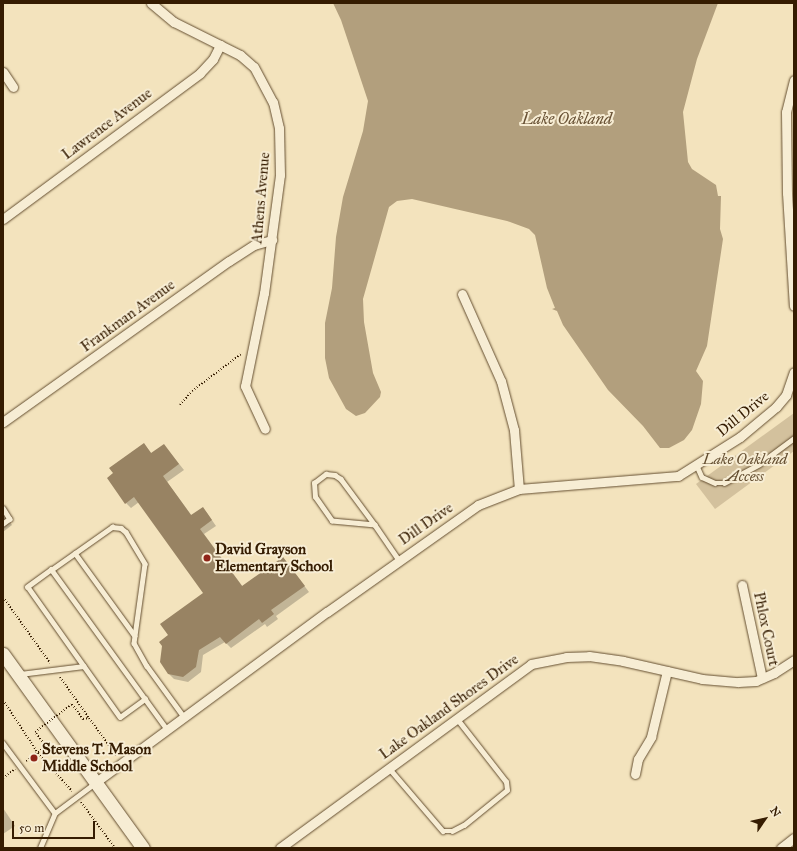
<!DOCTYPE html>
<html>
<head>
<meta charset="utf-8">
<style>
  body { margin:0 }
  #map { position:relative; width:797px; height:851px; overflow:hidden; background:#f3e3bd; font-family:"IM FELL Great Primer",serif }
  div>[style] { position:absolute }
  .green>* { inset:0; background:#d3c19d }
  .water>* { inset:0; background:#b29f7d }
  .shadow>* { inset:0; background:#0003 }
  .building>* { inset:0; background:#988363 }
  .path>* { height:2px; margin-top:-1px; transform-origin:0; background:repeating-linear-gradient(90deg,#351c01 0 1px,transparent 0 3px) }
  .roads { filter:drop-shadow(0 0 1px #644e30) drop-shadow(0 0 1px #644e30) }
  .service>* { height:4.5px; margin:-2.25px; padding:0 2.25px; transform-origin:2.25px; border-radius:2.25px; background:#f7edd4 }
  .minor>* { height:9px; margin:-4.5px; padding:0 4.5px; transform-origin:4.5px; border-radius:4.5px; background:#f7edd4 }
  .secondary>* { height:13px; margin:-6.5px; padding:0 6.5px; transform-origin:6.5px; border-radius:6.5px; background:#f7edd4 }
  .path-bridge>* { height:2px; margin-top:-1px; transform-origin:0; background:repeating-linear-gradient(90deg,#351c01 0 1px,transparent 0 3px) }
  .dots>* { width:11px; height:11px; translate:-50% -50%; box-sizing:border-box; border:2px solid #f7edd4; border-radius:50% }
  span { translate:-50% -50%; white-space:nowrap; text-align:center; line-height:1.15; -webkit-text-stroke:4px #f7edd4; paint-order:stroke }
  .street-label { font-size:15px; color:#351c01 }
  .park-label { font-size:15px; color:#644e30; font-style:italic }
  .poi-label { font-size:15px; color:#351c01; font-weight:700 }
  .left { translate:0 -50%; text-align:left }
  .water-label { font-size:16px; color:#675033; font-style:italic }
  .frame { position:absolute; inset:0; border:4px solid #351c01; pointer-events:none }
  .north { position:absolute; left:745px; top:799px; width:40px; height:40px; -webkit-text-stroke:3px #f7edd4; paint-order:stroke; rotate:56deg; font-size:11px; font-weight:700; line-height:16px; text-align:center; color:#351c01 }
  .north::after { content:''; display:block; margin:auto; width:14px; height:18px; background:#351c01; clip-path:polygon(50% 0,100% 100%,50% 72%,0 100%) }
  .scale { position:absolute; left:12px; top:821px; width:83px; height:18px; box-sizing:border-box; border:2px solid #351c01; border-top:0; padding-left:5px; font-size:12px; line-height:14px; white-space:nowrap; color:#351c01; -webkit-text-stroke:3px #f7edd4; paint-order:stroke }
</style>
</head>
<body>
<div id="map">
  <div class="green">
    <i style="clip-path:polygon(794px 413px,794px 451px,715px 509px,696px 484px)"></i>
  </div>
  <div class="water">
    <i style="clip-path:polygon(333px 3px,718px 3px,697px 59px,683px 112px,688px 162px,692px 169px,716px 185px,718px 196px,721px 196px,720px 229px,723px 239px,707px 346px,696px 371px,703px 381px,701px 404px,692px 430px,684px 440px,669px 448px,660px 448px,643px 426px,608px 390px,563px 325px,557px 311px,552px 309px,555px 308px,547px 288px,535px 235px,529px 229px,507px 221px,412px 199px,397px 201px,389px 207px,363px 299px,364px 322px,373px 373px,381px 392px,380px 397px,365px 413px,356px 416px,346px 409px,329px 378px,325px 358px,325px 323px,332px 288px,336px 237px,343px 197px,363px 131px,368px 101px,341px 20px)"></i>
  </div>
  <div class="shadow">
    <i style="clip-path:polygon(144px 444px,152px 454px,164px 445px,184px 470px,167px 482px,192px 516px,202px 508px,207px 513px,216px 526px,204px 534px,243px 587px,283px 558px,309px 592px,276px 616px,278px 619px,267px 627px,265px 624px,231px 648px,225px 642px,203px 655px,201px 672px,188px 682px,174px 679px,169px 674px,169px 636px,205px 593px,139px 502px,131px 508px,126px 503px)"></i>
    <i style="clip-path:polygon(3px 512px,12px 525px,3px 532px)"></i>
    <i style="clip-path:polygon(3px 808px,15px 826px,3px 834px)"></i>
  </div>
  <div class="building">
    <i style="clip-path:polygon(144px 443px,151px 453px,164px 444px,179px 464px,163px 476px,191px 515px,203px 507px,212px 520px,200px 529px,242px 586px,283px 557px,305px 586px,271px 610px,274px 614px,262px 623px,259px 619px,226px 644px,220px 637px,199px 650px,196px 667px,183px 677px,168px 674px,160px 662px,162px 646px,159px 642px,168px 635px,160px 624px,203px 593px,134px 497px,125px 504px,107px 478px,113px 473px,109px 468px)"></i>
  </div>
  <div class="path">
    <i style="left:180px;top:405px;width:18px;rotate:-49deg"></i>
    <i style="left:192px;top:391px;width:61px;rotate:-37.1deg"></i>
    <i style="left:3px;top:597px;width:81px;rotate:54.5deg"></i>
    <i style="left:60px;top:677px;width:50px;rotate:54.7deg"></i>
    <i style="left:3px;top:700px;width:64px;rotate:56.6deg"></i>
    <i style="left:38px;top:753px;width:51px;rotate:48.2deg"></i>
    <i style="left:72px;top:704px;width:19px;rotate:54deg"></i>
    <i style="left:83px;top:719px;width:6px;rotate:-9deg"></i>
    <i style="left:89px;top:718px;width:46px;rotate:53.9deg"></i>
    <i style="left:26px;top:761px;width:25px;rotate:-37deg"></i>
    <i style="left:46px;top:746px;width:18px;rotate:-128deg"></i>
    <i style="left:3px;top:778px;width:15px;rotate:-37deg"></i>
    <i style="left:81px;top:802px;width:57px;rotate:53.5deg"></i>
  </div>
  <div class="roads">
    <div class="service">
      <i style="left:697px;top:466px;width:12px;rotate:66deg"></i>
      <i style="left:702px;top:477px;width:14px;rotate:25deg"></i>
      <i style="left:715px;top:483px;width:9px"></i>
      <i style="left:724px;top:483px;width:40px;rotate:-28deg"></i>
      <i style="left:759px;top:464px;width:44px;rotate:-36.6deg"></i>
      <i style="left:3px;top:508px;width:13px;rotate:58deg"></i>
      <i style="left:10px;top:519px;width:9px;rotate:144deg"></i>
      <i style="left:375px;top:525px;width:43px;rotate:-174.7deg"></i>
      <i style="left:332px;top:521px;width:29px;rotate:-125deg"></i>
      <i style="left:315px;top:497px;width:14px;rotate:-94deg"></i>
      <i style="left:314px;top:483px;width:15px;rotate:-37deg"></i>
      <i style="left:326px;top:474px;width:9px;rotate:6deg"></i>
      <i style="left:335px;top:475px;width:7px;rotate:34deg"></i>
      <i style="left:341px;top:479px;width:57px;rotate:53.5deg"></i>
      <i style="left:375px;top:525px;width:42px;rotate:55.6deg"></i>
      <i style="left:75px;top:553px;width:102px;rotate:54.1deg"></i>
      <i style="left:51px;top:570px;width:29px;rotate:144deg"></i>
      <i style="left:28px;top:587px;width:159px;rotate:54.7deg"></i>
      <i style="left:120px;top:717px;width:31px;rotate:-36deg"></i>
      <i style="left:20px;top:674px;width:64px;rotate:-7.1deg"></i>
      <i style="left:167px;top:730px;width:198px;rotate:-125.9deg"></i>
      <i style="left:51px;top:570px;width:75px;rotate:-35.2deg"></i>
      <i style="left:112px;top:527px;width:9px;rotate:6deg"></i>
      <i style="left:121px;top:528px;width:6px;rotate:39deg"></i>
      <i style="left:126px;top:532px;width:37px;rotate:59deg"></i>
      <i style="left:145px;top:564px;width:80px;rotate:97.9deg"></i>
      <i style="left:134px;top:643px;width:26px;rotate:61deg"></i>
      <i style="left:147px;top:666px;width:63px;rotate:54deg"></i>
      <i style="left:3px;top:743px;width:87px;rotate:53.4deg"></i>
      <i style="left:389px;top:768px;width:83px;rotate:49.4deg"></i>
      <i style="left:443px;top:831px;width:9px"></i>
      <i style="left:452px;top:831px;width:13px;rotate:-27deg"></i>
      <i style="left:464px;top:825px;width:55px;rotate:-39.1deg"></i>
      <i style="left:507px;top:790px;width:8px;rotate:-97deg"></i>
      <i style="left:506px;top:782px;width:81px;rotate:-128deg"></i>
      <i style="left:40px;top:848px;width:38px;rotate:-67deg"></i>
      <i style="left:55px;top:813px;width:50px;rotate:-36.9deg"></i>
    </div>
    <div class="minor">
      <i style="left:151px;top:3px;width:30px;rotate:40deg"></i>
      <i style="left:174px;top:22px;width:74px;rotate:26.6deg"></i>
      <i style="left:240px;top:55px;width:18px;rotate:41deg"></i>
      <i style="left:254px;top:67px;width:40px;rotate:62deg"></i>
      <i style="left:273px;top:102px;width:27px;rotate:77deg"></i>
      <i style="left:279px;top:128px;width:47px;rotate:88.8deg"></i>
      <i style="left:280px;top:175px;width:119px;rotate:97.7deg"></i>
      <i style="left:264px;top:293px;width:95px;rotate:101.5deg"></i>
      <i style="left:245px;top:386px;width:47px;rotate:65.1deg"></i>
      <i style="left:3px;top:72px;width:18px;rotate:56deg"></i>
      <i style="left:794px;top:80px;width:33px;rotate:104deg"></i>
      <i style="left:786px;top:112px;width:81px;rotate:89.3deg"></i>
      <i style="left:787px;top:193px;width:113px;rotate:86.5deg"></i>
      <i style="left:3px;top:219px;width:245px;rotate:-36.5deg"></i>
      <i style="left:200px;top:73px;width:19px;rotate:-47deg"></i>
      <i style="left:213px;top:59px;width:16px;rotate:-63deg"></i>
      <i style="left:462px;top:294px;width:95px;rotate:65.9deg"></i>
      <i style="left:501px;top:381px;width:51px;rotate:75.1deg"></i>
      <i style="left:514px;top:430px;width:59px;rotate:85.2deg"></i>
      <i style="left:3px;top:422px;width:277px;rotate:-35.5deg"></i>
      <i style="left:229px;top:261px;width:30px;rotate:-33deg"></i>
      <i style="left:254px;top:245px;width:19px;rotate:-16deg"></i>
      <i style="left:742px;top:585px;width:95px;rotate:77.9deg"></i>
      <i style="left:635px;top:774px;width:15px;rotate:-79deg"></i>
      <i style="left:638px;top:759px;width:26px;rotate:-59deg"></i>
      <i style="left:651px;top:737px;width:68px;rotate:-76.4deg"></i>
      <i style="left:96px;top:782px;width:287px;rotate:-36.4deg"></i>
      <i style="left:327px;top:612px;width:185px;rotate:-35.3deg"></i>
      <i style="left:478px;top:505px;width:44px;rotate:-21.3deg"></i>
      <i style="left:519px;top:489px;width:160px;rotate:-4.7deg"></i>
      <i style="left:678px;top:476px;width:73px;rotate:-32.2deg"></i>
      <i style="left:740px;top:437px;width:47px;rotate:-39.8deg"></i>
      <i style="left:776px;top:407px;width:16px;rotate:-50deg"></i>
      <i style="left:786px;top:395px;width:24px;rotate:-71deg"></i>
      <i style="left:280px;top:848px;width:311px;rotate:-36.2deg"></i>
      <i style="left:531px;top:664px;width:36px;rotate:-11deg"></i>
      <i style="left:566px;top:657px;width:23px;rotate:-2deg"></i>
      <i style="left:589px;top:656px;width:34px;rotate:8deg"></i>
      <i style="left:623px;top:661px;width:81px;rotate:12.8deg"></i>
      <i style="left:702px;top:679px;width:36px;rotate:5deg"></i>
      <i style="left:738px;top:682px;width:18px;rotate:-3deg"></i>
      <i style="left:756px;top:681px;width:20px;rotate:-24deg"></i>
      <i style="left:774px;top:673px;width:24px;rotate:-33deg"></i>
      <i style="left:781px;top:848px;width:16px;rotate:-38deg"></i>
    </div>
    <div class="secondary">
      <i style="left:3px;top:654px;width:239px;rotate:54.2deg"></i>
    </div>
  </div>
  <div class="path-bridge">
    <i style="left:35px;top:732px;width:46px;rotate:-37.1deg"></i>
  </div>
  <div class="dots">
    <i style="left:207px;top:558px;background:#8f2418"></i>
    <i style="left:34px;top:758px;background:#8f2418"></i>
  </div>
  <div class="street-label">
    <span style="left:107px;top:124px;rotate:-37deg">Lawrence Avenue</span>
    <span style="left:261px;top:198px;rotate:-85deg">Athens Avenue</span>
    <span style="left:128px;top:316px;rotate:-36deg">Frankman Avenue</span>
    <span style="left:743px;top:414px;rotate:-39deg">Dill Drive</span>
    <span style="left:426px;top:524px;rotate:-35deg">Dill Drive</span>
    <span style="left:766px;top:629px;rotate:78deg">Phlox Court</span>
    <span style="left:449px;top:707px;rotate:-36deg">Lake Oakland Shores Drive</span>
  </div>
  <div class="park-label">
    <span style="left:745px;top:468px">Lake Oakland<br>Access</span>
  </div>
  <div class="poi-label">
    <span class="left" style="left:215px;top:558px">David Grayson<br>Elementary School</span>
    <span class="left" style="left:42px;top:758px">Stevens T. Mason<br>Middle School</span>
  </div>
  <div class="water-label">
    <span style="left:567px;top:119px">Lake Oakland</span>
  </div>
  <div class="frame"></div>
  <div class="north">N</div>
  <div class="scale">50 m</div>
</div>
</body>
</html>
